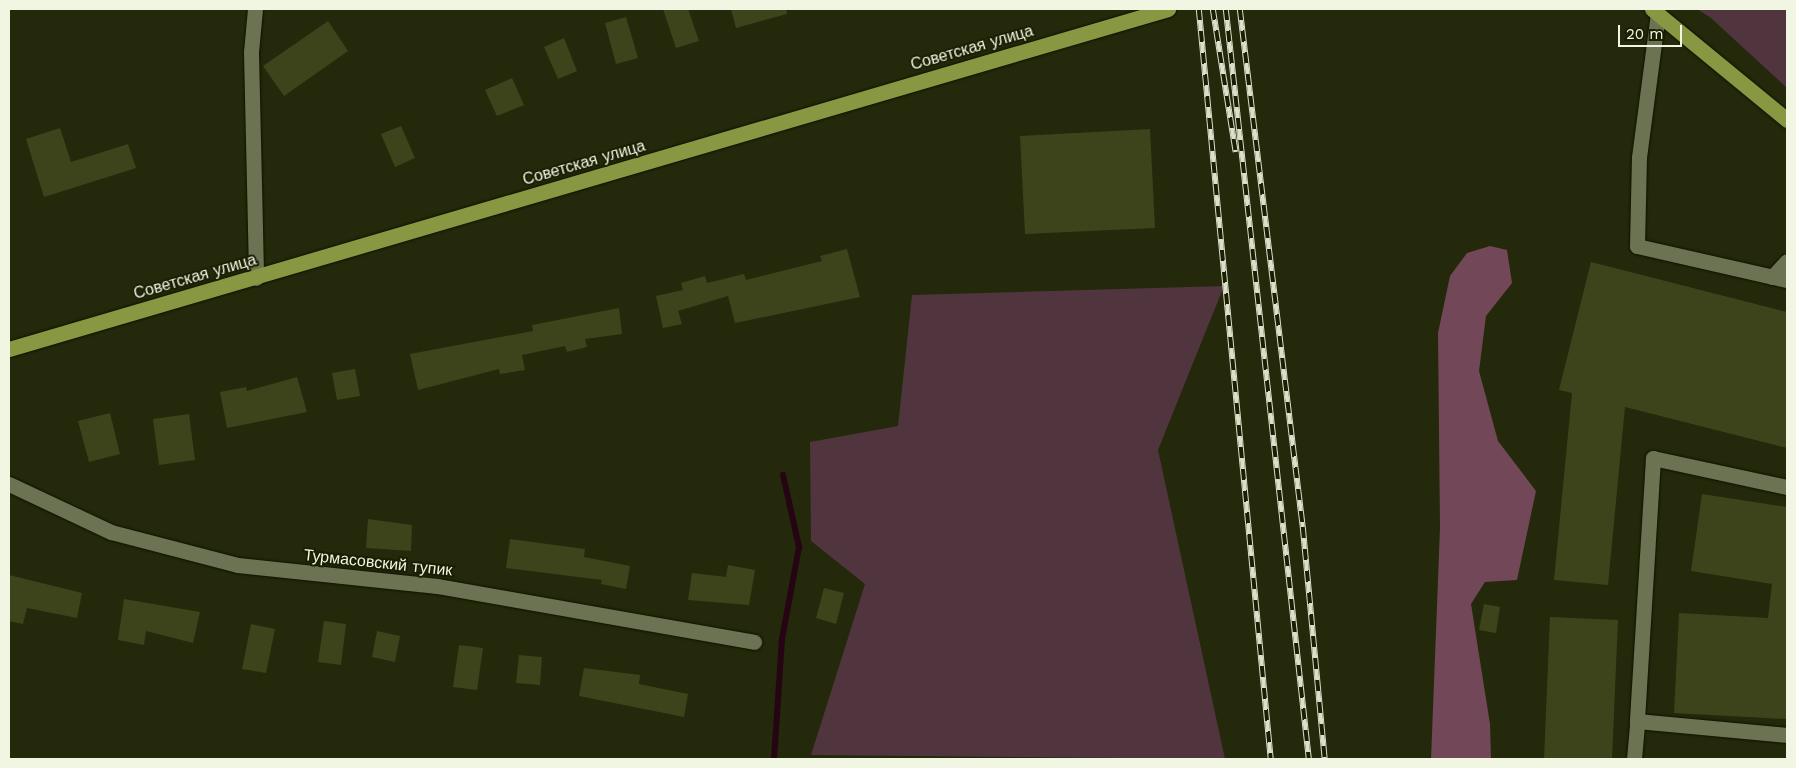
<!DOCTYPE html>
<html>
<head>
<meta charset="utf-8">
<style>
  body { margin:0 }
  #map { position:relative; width:1796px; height:768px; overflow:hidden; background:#23290a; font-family:"Work Sans",sans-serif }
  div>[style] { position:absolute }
  .green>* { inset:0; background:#50353f }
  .forest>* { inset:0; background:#724758 }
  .stream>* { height:6px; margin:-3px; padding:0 3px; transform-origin:3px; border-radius:3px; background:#270414 }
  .building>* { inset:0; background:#3d441b }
  .roads { filter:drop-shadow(0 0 1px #0d1100) drop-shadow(0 0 1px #0d1100) }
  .minor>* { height:15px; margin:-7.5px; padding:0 7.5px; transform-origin:7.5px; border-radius:7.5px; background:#6c7352 }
  .major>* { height:15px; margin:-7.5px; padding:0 7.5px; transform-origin:7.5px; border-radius:7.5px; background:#889742 }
  .rail>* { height:5.5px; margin-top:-2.75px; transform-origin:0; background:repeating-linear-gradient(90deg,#1a1f02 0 11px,#dbe0cb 0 22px); box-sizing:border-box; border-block:1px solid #dbe0cb }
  span { translate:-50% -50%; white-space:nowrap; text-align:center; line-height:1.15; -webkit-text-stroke:4px #1a1f02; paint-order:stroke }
  .street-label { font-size:16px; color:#f1f6e3 }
  .frame { position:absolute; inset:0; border:10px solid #f1f6e3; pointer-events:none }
  .scale { position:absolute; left:1618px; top:25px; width:64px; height:22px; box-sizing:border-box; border:2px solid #f1f6e3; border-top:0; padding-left:6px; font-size:15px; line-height:18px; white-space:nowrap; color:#f1f6e3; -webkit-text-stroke:4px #1a1f02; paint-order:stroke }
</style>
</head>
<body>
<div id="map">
  <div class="green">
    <i style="clip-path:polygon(1697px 9px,1787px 9px,1787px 88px,1711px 18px)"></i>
    <i style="clip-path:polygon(1224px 286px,1158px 450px,1225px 759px,811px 755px,865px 584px,811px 541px,810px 442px,898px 426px,912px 295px)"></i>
  </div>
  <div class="forest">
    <i style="clip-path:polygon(1490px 246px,1507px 250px,1512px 283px,1486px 316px,1479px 371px,1498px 441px,1536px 491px,1517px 580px,1485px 582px,1471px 604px,1490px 724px,1491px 759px,1431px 759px,1440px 528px,1438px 333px,1450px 276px,1467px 253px)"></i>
  </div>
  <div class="stream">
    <i style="left:774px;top:759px;width:120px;rotate:-86.2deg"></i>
    <i style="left:782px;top:639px;width:94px;rotate:-79.5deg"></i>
    <i style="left:799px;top:547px;width:74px;rotate:-102.5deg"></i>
  </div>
  <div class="building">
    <i style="clip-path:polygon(663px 9px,688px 9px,699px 41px,676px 48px)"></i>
    <i style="clip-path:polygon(731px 9px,786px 9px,787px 14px,736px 28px)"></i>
    <i style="clip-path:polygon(626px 17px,638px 58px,616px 64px,605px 23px)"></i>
    <i style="clip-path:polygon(328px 21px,348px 51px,284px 96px,263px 66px)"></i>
    <i style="clip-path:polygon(564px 38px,577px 71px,558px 79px,544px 47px)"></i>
    <i style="clip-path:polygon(512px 78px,524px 105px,497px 116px,485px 90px)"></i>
    <i style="clip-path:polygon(401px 126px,415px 158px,395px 167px,381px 134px)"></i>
    <i style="clip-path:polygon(60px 128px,71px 162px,128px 144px,136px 168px,44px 197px,26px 139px)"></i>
    <i style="clip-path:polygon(1150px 129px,1155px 228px,1025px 234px,1020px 136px)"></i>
    <i style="clip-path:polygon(847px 249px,860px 297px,735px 323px,728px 296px,678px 311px,682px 324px,663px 328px,656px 296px,683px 290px,681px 283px,705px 276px,707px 283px,744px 274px,746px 280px,822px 261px,820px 256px)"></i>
    <i style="clip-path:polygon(1591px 262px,1787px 312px,1787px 448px,1625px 407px,1608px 585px,1554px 580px,1572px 393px,1559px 390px)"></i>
    <i style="clip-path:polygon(619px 308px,622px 334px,585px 339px,587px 347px,567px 352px,565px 346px,522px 355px,525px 370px,500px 374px,499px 369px,418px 390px,410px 354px,533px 331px,532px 325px)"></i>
    <i style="clip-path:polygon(355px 369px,360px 396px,337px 400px,332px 373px)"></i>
    <i style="clip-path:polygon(297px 377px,307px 412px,227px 428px,220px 392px,246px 387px,247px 391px)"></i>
    <i style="clip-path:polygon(110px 413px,120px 454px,89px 462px,78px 421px)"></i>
    <i style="clip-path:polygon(189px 414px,195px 460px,159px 465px,153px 419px)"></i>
    <i style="clip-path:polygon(1702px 494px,1787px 507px,1787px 719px,1674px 713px,1679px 613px,1768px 618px,1772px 584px,1691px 571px)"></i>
    <i style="clip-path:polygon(368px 519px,412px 525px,411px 551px,366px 548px)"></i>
    <i style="clip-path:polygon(510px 539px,585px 549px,584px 557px,630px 566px,626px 589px,601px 584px,602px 580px,506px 568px)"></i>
    <i style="clip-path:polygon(728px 565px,755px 570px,749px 605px,688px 600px,692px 573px,726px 577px)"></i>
    <i style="clip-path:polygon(9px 575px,82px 593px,77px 618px,27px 608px,23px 624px,9px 621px)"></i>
    <i style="clip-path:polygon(824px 588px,844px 593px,836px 624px,816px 618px)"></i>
    <i style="clip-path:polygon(124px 599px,200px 612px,193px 643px,146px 631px,144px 645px,118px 640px)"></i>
    <i style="clip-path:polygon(1484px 604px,1500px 607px,1496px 633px,1479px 630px)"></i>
    <i style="clip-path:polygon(1550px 617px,1618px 620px,1612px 759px,1544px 759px)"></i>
    <i style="clip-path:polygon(324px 621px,346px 624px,341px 665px,318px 662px)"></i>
    <i style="clip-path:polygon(251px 624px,275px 629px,266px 673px,242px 669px)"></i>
    <i style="clip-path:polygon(377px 631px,400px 636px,395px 662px,372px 657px)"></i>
    <i style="clip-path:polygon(459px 645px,483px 648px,477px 690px,453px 687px)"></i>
    <i style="clip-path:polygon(519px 655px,542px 657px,540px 685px,516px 683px)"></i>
    <i style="clip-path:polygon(584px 668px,640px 675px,639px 684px,688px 694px,684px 717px,579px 696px)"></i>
  </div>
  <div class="roads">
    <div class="minor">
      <i style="left:255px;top:9px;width:43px;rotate:95.3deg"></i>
      <i style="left:251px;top:52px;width:226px;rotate:88.7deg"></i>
      <i style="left:1658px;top:13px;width:145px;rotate:97.5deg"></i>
      <i style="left:1639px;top:157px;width:89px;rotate:91.3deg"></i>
      <i style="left:1637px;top:246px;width:154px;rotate:12.8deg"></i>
      <i style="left:1772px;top:277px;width:22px;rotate:-47deg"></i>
      <i style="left:9px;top:484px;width:113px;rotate:25.2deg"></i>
      <i style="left:111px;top:532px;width:131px;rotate:14.6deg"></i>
      <i style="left:238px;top:565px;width:200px;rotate:6deg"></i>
      <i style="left:437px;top:586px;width:322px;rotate:10deg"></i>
      <i style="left:1787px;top:487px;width:137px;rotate:-167.8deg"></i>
      <i style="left:1653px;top:458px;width:263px;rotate:93.5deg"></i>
      <i style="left:1637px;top:721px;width:151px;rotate:5.3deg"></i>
      <i style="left:1634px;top:759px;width:38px;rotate:-85deg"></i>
    </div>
    <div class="major">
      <i style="left:1652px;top:9px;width:175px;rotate:39.4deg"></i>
      <i style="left:9px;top:349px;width:1208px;rotate:-16.35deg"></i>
    </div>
  </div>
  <div class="rail">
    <i style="left:1199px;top:9px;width:753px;rotate:84.52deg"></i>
    <i style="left:1213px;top:9px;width:145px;rotate:80.9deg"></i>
    <i style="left:1226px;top:9px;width:755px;rotate:83.68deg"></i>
    <i style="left:1240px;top:9px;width:522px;rotate:83.07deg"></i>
    <i style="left:1303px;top:527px;width:233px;rotate:84.6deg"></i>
  </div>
  <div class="street-label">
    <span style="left:972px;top:48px;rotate:-16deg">Советская улица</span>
    <span style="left:584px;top:163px;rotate:-16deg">Советская улица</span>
    <span style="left:195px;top:277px;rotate:-16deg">Советская улица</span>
    <span style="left:378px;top:563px;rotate:6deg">Турмасовский тупик</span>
  </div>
  <div class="frame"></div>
  <div class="scale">20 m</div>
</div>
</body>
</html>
